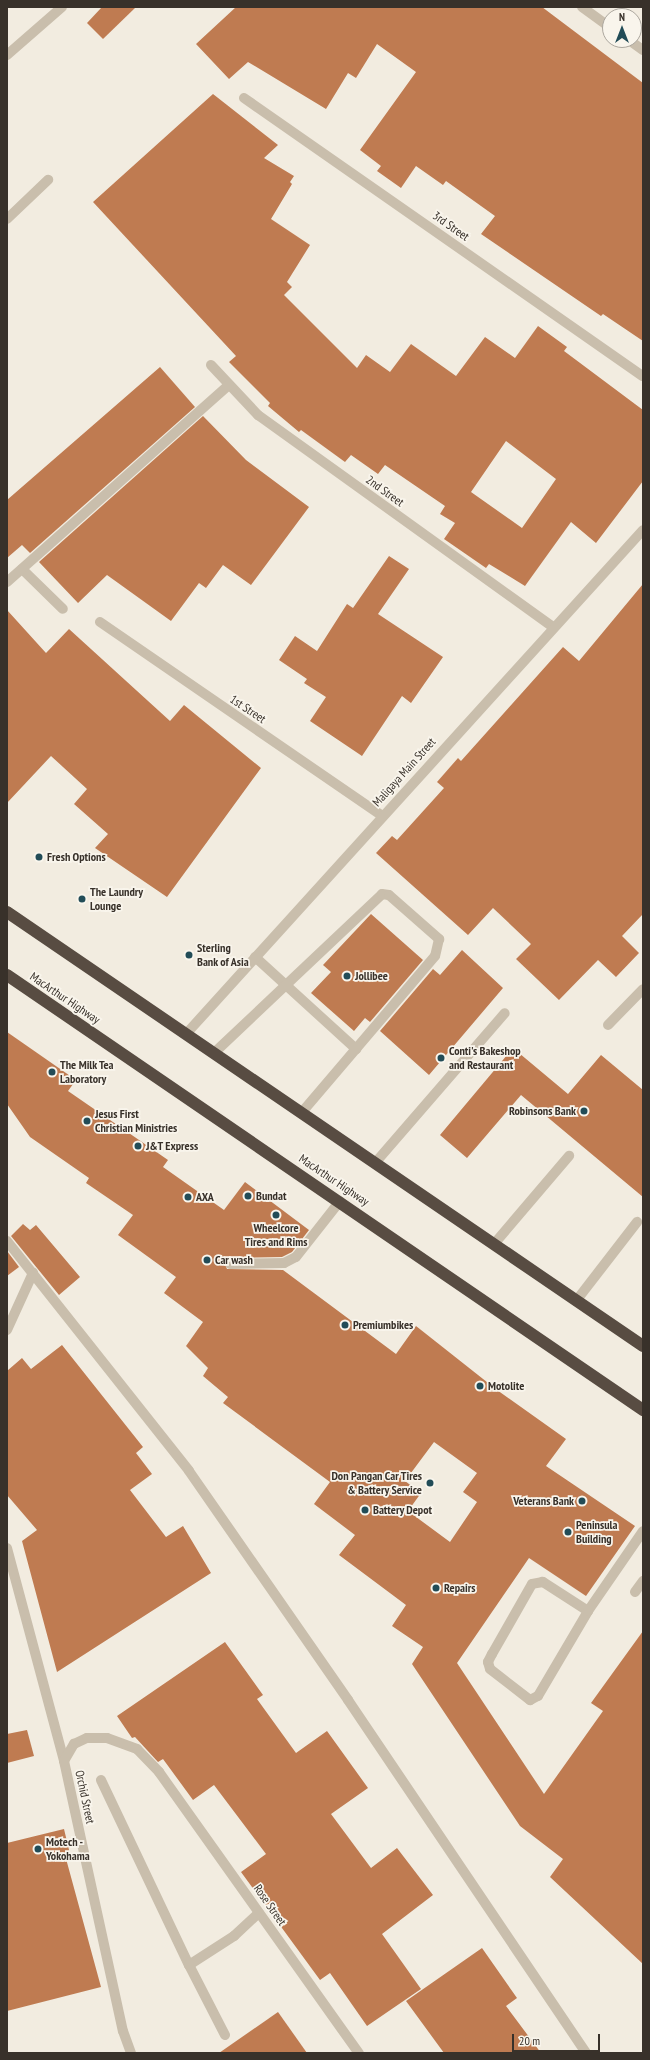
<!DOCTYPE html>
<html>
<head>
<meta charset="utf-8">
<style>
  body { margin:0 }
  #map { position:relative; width:650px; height:2060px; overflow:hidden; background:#f2ece0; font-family:"PT Sans Narrow",sans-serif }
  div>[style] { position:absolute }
  .building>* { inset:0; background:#bf7b51 }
  .lane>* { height:10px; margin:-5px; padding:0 5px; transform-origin:5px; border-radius:5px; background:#c9beac }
  .street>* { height:10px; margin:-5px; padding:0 5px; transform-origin:5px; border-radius:5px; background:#c9beac }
  .highway>* { height:12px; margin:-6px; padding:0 6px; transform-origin:6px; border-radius:6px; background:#584c42 }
  .dots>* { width:11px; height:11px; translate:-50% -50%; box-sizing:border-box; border:2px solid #f9f5ec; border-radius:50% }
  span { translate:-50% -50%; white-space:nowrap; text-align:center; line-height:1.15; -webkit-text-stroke:3.5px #f9f5ec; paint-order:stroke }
  .street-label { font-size:12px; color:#38312a }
  .poi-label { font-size:12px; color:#38312a; font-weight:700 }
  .left { translate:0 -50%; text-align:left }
  .right { translate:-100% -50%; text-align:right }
  .frame { position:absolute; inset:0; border:8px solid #38312a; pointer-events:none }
  .north { position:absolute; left:602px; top:8px; width:40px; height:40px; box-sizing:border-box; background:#f9f5ec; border:1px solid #aca79e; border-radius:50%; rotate:0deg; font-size:11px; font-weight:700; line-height:16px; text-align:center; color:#38312a }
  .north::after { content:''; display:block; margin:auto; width:14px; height:18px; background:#224c57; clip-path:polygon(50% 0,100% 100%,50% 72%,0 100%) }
  .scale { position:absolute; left:512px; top:2034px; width:88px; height:18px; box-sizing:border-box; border:2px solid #38312a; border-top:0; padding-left:5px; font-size:12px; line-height:14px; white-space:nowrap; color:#38312a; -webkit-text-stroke:3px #f9f5ec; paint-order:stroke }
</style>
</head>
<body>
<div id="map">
  <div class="building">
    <i style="clip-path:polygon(102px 7px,136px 7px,103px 39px,87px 23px)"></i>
    <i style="clip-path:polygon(236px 7px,542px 7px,643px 83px,643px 341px,603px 314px,601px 316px,481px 234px,495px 216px,446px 181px,443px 185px,416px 166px,401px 188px,377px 171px,381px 166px,360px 150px,416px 72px,377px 44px,356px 78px,348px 73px,326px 109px,248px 62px,229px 79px,196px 44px)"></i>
    <i style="clip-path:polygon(evenodd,213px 94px,278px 145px,264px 158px,294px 176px,290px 182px,292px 184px,271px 219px,310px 245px,287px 282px,292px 287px,284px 295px,357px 368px,366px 355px,390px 372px,411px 344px,456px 376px,485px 337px,515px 358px,538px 326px,567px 347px,564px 351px,643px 410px,643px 481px,596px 543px,571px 522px,525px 586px,489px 564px,486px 568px,444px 539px,455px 523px,440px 514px,445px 506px,385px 465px,378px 474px,351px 455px,345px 462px,301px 430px,299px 432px,268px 406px,270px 403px,229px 362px,236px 356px,93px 202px,213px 94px,506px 441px,556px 479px,522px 528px,471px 492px,506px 441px)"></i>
    <i style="clip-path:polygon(160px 367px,195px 407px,30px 553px,22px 545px,7px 558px,7px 500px)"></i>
    <i style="clip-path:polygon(203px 416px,246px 460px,309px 507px,251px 585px,223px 565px,206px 588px,199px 583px,171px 621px,107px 575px,78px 603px,39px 562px)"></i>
    <i style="clip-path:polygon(389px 556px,409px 569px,378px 614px,443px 657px,411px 703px,402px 696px,362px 756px,310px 721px,326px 697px,304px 683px,307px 679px,279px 660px,295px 636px,317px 651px,347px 604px,353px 608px)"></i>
    <i style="clip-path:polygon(643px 584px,643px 914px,622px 936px,639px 953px,616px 977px,598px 960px,559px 1000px,516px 959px,531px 944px,493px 908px,468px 935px,376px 853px,392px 836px,397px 840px,444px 788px,437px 782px,458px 758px,461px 761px,563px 647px,579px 661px)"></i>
    <i style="clip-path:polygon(7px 610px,46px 653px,69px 629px,170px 721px,184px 705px,261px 768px,167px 897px,95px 848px,108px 834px,74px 804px,87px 789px,51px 756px,7px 803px)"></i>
    <i style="clip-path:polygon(371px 914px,423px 960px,370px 1022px,365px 1018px,354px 1031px,311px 993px,331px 972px,323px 965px)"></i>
    <i style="clip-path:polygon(462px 950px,503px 988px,429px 1075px,380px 1031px,433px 969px,440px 975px)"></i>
    <i style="clip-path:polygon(evenodd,7px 1032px,76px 1080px,68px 1091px,168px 1160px,163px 1167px,224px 1210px,245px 1182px,309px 1230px,292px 1252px,282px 1257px,229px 1258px,224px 1261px,227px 1269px,283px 1270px,396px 1354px,416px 1326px,497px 1390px,566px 1439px,546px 1466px,635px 1526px,586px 1596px,529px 1558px,457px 1663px,544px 1794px,603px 1711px,591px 1703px,643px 1631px,643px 1964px,550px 1877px,563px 1859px,520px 1826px,412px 1664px,423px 1647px,392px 1626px,406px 1605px,339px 1555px,355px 1535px,314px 1504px,330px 1482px,223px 1403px,228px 1397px,203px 1376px,208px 1368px,186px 1346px,203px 1322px,164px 1293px,176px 1277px,118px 1235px,133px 1215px,86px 1183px,89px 1178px,30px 1137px,7px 1104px,7px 1032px,434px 1442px,477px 1473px,463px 1492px,477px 1502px,450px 1542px,408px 1511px,421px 1493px,405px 1481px,434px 1442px)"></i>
    <i style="clip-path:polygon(513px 1048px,568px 1094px,601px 1055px,643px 1090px,643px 1197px,521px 1095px,467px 1158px,440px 1135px)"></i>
    <i style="clip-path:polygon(23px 1224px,30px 1230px,36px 1225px,80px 1277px,59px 1295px,11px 1236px)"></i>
    <i style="clip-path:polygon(7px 1251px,19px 1267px,7px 1276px)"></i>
    <i style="clip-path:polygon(62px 1345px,143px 1447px,136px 1453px,152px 1474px,130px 1490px,166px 1537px,183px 1526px,211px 1573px,57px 1672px,22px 1541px,37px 1530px,7px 1495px,7px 1371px,22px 1358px,31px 1369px)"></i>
    <i style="clip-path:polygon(225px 1642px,263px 1695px,257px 1699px,296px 1753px,327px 1731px,368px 1788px,331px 1814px,371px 1868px,397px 1848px,433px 1895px,382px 1934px,421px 1989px,367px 2026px,330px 1973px,320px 1980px,241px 1872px,266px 1854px,214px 1785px,193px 1800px,163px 1759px,158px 1762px,135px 1737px,132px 1738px,117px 1716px)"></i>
    <i style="clip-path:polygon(27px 1730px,34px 1756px,7px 1763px,7px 1734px)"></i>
    <i style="clip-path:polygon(64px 1829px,70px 1854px,65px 1855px,101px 1987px,7px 2011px,7px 1843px)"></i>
    <i style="clip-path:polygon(482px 1948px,517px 1998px,506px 2006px,541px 2053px,444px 2053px,406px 2001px)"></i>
    <i style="clip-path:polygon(278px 2012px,307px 2053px,219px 2053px)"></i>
  </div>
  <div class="lane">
    <i style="left:7px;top:219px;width:57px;rotate:-43.6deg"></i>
    <i style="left:255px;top:957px;width:137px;rotate:42.3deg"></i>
    <i style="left:214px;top:1053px;width:231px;rotate:-43.4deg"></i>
    <i style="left:382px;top:894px;width:7px;rotate:8deg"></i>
    <i style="left:389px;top:895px;width:67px;rotate:41.3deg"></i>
    <i style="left:439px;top:939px;width:17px;rotate:103deg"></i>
    <i style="left:435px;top:956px;width:205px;rotate:130.4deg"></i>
    <i style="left:375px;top:1163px;width:198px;rotate:-49.1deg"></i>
    <i style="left:494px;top:1244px;width:116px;rotate:-49.6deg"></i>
    <i style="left:230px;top:1264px;width:54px;rotate:-1.1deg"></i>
    <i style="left:284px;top:1263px;width:13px;rotate:-27deg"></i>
    <i style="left:296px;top:1257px;width:71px;rotate:-51.8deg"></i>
    <i style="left:576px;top:1301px;width:100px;rotate:-52.3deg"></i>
    <i style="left:635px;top:1592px;width:14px;rotate:-54deg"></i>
    <i style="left:588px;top:1611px;width:54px;rotate:-147.2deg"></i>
    <i style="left:543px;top:1582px;width:11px;rotate:170deg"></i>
    <i style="left:532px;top:1584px;width:81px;rotate:119.7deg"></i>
    <i style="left:492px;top:1654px;width:9px;rotate:117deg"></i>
    <i style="left:488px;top:1662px;width:7px;rotate:74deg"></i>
    <i style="left:490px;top:1669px;width:51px;rotate:37.8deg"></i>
    <i style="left:530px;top:1700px;width:9px;rotate:-27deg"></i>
    <i style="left:538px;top:1696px;width:99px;rotate:-59.5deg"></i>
    <i style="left:588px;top:1611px;width:97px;rotate:-55.5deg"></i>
    <i style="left:101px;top:1780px;width:205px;rotate:64.6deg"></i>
    <i style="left:225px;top:2035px;width:79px;rotate:-117.2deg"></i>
    <i style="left:189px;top:1965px;width:54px;rotate:-32.8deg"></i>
    <i style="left:234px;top:1936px;width:34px;rotate:-43deg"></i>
  </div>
  <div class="street">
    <i style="left:582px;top:7px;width:34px;rotate:36deg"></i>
    <i style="left:629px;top:40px;width:17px;rotate:36deg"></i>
    <i style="left:7px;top:55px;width:73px;rotate:-41.1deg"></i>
    <i style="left:244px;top:98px;width:486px;rotate:34.9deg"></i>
    <i style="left:211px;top:365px;width:69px;rotate:46.8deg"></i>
    <i style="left:258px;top:415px;width:363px;rotate:35.7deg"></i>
    <i style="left:22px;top:569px;width:57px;rotate:44.3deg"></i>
    <i style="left:7px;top:582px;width:297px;rotate:-41.6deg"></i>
    <i style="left:100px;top:622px;width:342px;rotate:34.5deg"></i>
    <i style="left:608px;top:1025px;width:50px;rotate:-45.8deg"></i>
    <i style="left:186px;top:1034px;width:680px;rotate:-47.8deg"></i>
    <i style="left:7px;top:1241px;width:293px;rotate:51.6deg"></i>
    <i style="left:189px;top:1471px;width:279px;rotate:55.2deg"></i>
    <i style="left:348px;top:1700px;width:426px;rotate:56deg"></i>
    <i style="left:7px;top:1330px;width:63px;rotate:-65.5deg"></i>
    <i style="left:7px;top:1548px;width:220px;rotate:75deg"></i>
    <i style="left:64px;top:1761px;width:276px;rotate:77.7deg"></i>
    <i style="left:123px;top:2031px;width:23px;rotate:70deg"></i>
    <i style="left:64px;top:1761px;width:20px;rotate:-60deg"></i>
    <i style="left:74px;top:1744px;width:14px;rotate:-25deg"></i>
    <i style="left:87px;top:1738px;width:20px"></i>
    <i style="left:107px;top:1738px;width:32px;rotate:20deg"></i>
    <i style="left:137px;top:1749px;width:32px;rotate:46deg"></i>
    <i style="left:159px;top:1772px;width:345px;rotate:54.6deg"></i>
  </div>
  <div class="highway">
    <i style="left:7px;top:912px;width:770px;rotate:34.31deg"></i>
    <i style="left:7px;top:975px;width:771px;rotate:34.37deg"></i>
  </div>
  <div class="dots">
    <i style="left:39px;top:857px;background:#224c57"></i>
    <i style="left:82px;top:899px;background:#224c57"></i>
    <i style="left:189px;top:955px;background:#224c57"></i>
    <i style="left:347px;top:976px;background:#224c57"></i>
    <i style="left:441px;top:1058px;background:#224c57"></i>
    <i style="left:52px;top:1072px;background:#224c57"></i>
    <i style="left:584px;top:1111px;background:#224c57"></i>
    <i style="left:87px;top:1121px;background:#224c57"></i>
    <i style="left:138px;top:1146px;background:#224c57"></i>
    <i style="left:248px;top:1196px;background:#224c57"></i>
    <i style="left:188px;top:1197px;background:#224c57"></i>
    <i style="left:276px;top:1215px;background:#224c57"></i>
    <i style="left:207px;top:1260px;background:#224c57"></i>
    <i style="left:345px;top:1325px;background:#224c57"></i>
    <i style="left:480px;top:1386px;background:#224c57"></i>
    <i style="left:430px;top:1483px;background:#224c57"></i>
    <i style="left:582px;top:1501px;background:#224c57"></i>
    <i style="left:365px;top:1510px;background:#224c57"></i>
    <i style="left:568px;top:1532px;background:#224c57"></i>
    <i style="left:436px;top:1588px;background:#224c57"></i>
    <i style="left:38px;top:1849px;background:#224c57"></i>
  </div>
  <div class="street-label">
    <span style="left:451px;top:226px;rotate:35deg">3rd Street</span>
    <span style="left:385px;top:491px;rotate:36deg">2nd Street</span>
    <span style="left:248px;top:709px;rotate:34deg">1st Street</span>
    <span style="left:404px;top:772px;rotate:-48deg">Maligaya Main Street</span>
    <span style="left:65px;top:998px;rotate:34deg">MacArthur Highway</span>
    <span style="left:334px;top:1180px;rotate:34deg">MacArthur Highway</span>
    <span style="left:85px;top:1797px;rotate:78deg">Orchid Street</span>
    <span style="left:270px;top:1905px;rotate:55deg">Rose Street</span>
  </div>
  <div class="poi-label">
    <span class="left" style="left:47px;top:857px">Fresh Options</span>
    <span class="left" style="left:90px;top:899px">The Laundry<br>Lounge</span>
    <span class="left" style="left:197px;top:955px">Sterling<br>Bank of Asia</span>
    <span class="left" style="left:355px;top:976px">Jollibee</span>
    <span class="left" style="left:449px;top:1058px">Conti's Bakeshop<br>and Restaurant</span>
    <span class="left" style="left:60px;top:1072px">The Milk Tea<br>Laboratory</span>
    <span class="right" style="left:576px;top:1111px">Robinsons Bank</span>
    <span class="left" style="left:95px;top:1121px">Jesus First<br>Christian Ministries</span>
    <span class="left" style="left:146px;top:1146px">J&amp;T Express</span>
    <span class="left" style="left:256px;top:1196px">Bundat</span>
    <span class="left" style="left:196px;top:1197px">AXA</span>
    <span style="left:276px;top:1235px">Wheelcore<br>Tires and Rims</span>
    <span class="left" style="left:215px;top:1260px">Car wash</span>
    <span class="left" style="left:353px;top:1325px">Premiumbikes</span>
    <span class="left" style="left:488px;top:1386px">Motolite</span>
    <span class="right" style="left:422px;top:1483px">Don Pangan Car Tires<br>&amp; Battery Service</span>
    <span class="right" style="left:574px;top:1501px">Veterans Bank</span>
    <span class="left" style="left:373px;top:1510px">Battery Depot</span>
    <span class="left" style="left:576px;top:1532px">Peninsula<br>Building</span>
    <span class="left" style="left:444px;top:1588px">Repairs</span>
    <span class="left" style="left:46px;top:1849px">Motech -<br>Yokohama</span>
  </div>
  <div class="frame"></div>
  <div class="north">N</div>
  <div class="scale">20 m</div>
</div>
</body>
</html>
